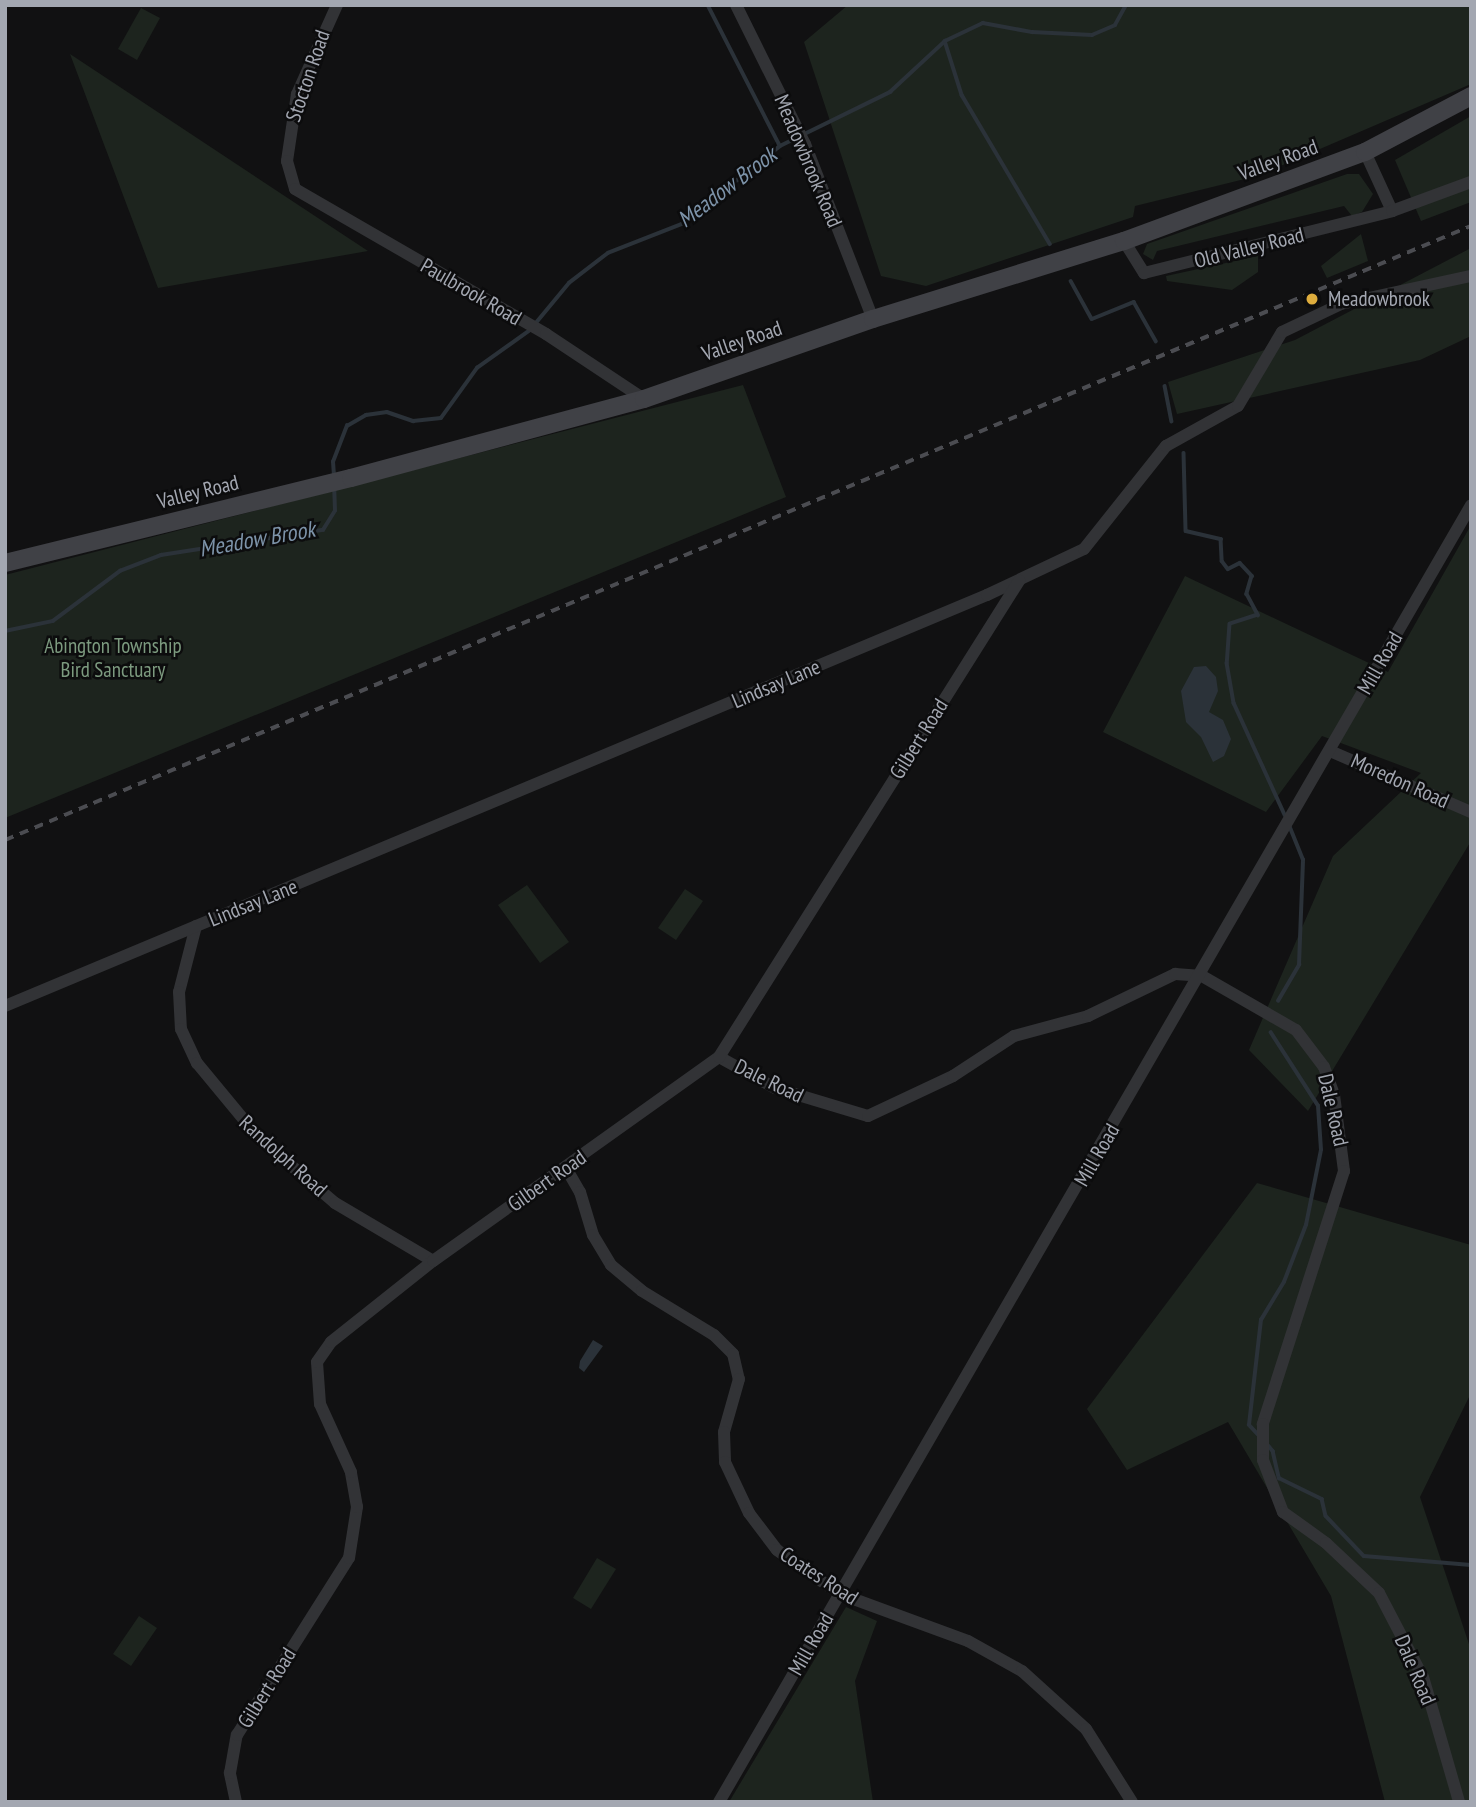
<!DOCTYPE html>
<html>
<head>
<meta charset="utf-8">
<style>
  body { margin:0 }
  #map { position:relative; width:1476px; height:1807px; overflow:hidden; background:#111112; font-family:"PT Sans Narrow",sans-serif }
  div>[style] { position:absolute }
  .green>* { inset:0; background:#1d241e }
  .water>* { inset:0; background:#2b3239 }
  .stream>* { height:3.5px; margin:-1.75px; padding:0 1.75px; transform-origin:1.75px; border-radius:1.75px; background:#2b3239 }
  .street>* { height:12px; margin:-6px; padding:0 6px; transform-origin:6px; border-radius:6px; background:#323336 }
  .secondary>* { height:18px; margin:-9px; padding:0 9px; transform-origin:9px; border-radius:9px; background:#404146 }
  .rail>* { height:3.5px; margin-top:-1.75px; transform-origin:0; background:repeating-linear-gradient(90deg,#4b4c51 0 9px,transparent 0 16px) }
  .dots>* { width:19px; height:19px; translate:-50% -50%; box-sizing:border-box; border:4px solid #0c0c0d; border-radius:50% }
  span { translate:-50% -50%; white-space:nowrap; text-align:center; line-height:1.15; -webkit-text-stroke:5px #0c0c0d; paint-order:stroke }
  .street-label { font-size:21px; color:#a3a7b1 }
  .poi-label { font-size:21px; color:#a3a7b1 }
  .left { translate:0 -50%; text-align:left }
  .park-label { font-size:21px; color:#7c9a7f }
  .water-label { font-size:23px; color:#7d93a9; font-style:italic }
  .frame { position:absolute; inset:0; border:7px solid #a3a7b1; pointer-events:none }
</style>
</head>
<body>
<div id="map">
  <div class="green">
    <i style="clip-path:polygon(848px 5px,1471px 5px,1471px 84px,1257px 176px,1135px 206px,1133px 217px,926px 286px,881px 276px,804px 42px)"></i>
    <i style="clip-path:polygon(141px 8px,160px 18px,137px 60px,118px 49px)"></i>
    <i style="clip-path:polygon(70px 54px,368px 251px,158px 288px)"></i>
    <i style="clip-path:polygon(1471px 116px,1471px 202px,1421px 221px,1395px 160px)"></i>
    <i style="clip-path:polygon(1347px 174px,1359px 174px,1373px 194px,1362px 212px,1352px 216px,1344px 206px,1157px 251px,1153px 260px,1143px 254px,1147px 244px)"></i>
    <i style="clip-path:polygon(1361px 234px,1368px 261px,1327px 278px,1321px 266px)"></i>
    <i style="clip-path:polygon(1471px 248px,1471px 336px,1420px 360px,1177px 414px,1168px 382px,1295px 340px)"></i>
    <i style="clip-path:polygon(1258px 256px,1258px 272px,1232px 290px,1167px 281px,1166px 276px)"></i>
    <i style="clip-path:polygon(743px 385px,786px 497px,5px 818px,5px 575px)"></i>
    <i style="clip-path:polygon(1471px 525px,1471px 841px,1308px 1111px,1249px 1050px,1333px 856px,1421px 773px,1322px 736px,1266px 812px,1103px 732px,1185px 576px,1388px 672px)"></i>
    <i style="clip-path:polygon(527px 885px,569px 942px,540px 963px,498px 905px)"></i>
    <i style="clip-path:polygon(685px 889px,703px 901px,676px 940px,658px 928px)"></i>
    <i style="clip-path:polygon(1257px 1183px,1471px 1245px,1471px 1393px,1420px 1497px,1471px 1650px,1471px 1802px,1385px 1802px,1331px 1596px,1228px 1422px,1127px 1470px,1087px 1409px)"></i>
    <i style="clip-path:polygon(597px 1558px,616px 1569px,591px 1609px,573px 1598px)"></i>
    <i style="clip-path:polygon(846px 1607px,877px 1621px,855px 1681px,873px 1802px,729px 1802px)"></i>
    <i style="clip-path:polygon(139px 1616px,157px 1628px,131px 1666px,113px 1654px)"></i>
  </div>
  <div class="water">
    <i style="clip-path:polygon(1206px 666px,1216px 677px,1218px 691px,1209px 712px,1223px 720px,1231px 739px,1224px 756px,1213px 762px,1201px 737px,1186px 722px,1181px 691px,1194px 667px)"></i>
    <i style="clip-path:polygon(593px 1340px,603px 1346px,584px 1372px,579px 1368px,580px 1361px)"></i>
  </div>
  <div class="stream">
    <i style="left:708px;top:5px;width:158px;rotate:62.9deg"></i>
    <i style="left:945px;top:41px;width:57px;rotate:72.5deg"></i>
    <i style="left:962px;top:95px;width:173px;rotate:59.4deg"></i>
    <i style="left:1071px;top:281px;width:43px;rotate:61.1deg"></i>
    <i style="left:1092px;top:319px;width:45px;rotate:-22deg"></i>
    <i style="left:1134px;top:302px;width:45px;rotate:60.6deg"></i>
    <i style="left:535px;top:324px;width:53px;rotate:-50.3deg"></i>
    <i style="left:569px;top:283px;width:49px;rotate:-37.6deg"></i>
    <i style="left:608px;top:253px;width:79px;rotate:-21.4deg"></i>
    <i style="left:682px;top:224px;width:125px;rotate:-38.5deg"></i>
    <i style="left:780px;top:146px;width:123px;rotate:-26.1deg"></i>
    <i style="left:890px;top:92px;width:75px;rotate:-42.8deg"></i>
    <i style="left:945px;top:41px;width:42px;rotate:-25.3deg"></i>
    <i style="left:983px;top:23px;width:50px;rotate:10.4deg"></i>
    <i style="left:1032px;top:32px;width:60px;rotate:2.9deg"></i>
    <i style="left:1092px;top:35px;width:25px;rotate:-23deg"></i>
    <i style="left:1115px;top:25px;width:23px;rotate:-61deg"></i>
    <i style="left:1165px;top:386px;width:36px;rotate:79deg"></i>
    <i style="left:1184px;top:453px;width:78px;rotate:88.5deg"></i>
    <i style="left:1186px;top:531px;width:36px;rotate:13deg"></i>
    <i style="left:1221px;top:539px;width:22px;rotate:87deg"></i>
    <i style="left:1222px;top:561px;width:10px;rotate:53deg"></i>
    <i style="left:1228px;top:569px;width:13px;rotate:-27deg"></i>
    <i style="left:1240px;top:563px;width:18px;rotate:47deg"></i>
    <i style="left:1252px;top:576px;width:19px;rotate:106deg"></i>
    <i style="left:1247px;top:594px;width:24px;rotate:62deg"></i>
    <i style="left:1258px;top:615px;width:29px;rotate:162deg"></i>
    <i style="left:1230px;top:624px;width:39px;rotate:94deg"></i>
    <i style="left:1227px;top:663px;width:41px;rotate:80.1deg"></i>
    <i style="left:1234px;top:703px;width:123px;rotate:65.5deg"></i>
    <i style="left:334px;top:476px;width:14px;rotate:-94deg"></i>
    <i style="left:333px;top:462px;width:39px;rotate:-69deg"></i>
    <i style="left:347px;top:426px;width:22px;rotate:-30deg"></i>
    <i style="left:366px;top:415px;width:21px;rotate:-8deg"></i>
    <i style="left:387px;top:412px;width:28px;rotate:19deg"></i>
    <i style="left:413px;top:421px;width:28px;rotate:-6deg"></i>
    <i style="left:441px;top:418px;width:62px;rotate:-54.2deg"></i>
    <i style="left:477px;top:368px;width:65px;rotate:-35.6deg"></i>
    <i style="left:5px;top:631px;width:49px;rotate:-11.8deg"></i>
    <i style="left:53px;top:621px;width:84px;rotate:-36.7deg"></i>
    <i style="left:120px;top:571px;width:44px;rotate:-21.3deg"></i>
    <i style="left:161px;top:555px;width:164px;rotate:-8.8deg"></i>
    <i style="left:323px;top:530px;width:22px;rotate:-58deg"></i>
    <i style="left:335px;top:511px;width:24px;rotate:-92deg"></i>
    <i style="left:1278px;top:1001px;width:42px;rotate:-59.7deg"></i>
    <i style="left:1299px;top:965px;width:105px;rotate:-87.8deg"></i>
    <i style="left:1303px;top:860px;width:37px;rotate:-112deg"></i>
    <i style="left:1260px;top:1437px;width:16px;rotate:-133deg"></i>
    <i style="left:1249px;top:1425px;width:106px;rotate:-83.5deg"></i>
    <i style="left:1261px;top:1320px;width:44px;rotate:-58.8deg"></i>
    <i style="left:1284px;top:1282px;width:61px;rotate:-68.9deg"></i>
    <i style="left:1306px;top:1225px;width:76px;rotate:-78.7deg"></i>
    <i style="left:1321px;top:1150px;width:44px;rotate:-93.9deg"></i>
    <i style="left:1318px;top:1106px;width:87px;rotate:-122.8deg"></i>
    <i style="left:1268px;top:1445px;width:8px;rotate:50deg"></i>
    <i style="left:1273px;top:1451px;width:28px;rotate:77deg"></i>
    <i style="left:1279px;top:1478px;width:48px;rotate:26deg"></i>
    <i style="left:1322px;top:1499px;width:17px;rotate:77deg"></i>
    <i style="left:1326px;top:1516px;width:55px;rotate:46.5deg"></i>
    <i style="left:1364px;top:1556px;width:107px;rotate:4.8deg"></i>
  </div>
  <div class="street">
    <i style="left:337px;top:5px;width:98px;rotate:114.2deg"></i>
    <i style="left:297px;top:94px;width:68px;rotate:98.5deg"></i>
    <i style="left:287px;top:161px;width:29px;rotate:74deg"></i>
    <i style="left:295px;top:189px;width:290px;rotate:30deg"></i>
    <i style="left:546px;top:334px;width:118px;rotate:33.6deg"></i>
    <i style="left:736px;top:5px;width:155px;rotate:63.6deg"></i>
    <i style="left:805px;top:144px;width:188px;rotate:68.8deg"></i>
    <i style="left:1365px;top:152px;width:65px;rotate:65.4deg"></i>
    <i style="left:1124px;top:241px;width:38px;rotate:58deg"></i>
    <i style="left:1144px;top:273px;width:256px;rotate:-14deg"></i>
    <i style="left:1392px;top:211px;width:84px;rotate:-20.2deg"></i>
    <i style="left:1330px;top:751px;width:154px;rotate:23.4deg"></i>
    <i style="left:196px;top:926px;width:68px;rotate:104.4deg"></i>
    <i style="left:179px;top:992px;width:37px;rotate:87deg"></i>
    <i style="left:181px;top:1029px;width:38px;rotate:65deg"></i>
    <i style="left:197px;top:1063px;width:97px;rotate:50.4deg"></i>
    <i style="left:259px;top:1138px;width:100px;rotate:40.5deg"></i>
    <i style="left:335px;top:1203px;width:114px;rotate:30.6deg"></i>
    <i style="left:5px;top:1006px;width:1065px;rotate:-22.71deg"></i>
    <i style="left:987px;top:595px;width:107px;rotate:-25.4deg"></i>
    <i style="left:1084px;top:549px;width:132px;rotate:-51.5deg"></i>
    <i style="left:1166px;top:446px;width:82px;rotate:-29.1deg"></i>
    <i style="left:1238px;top:406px;width:86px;rotate:-59.3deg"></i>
    <i style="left:1282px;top:332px;width:65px;rotate:-25.4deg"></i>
    <i style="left:1341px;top:304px;width:133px;rotate:-12.2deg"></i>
    <i style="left:719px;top:1057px;width:64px;rotate:29deg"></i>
    <i style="left:775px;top:1088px;width:97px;rotate:16.8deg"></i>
    <i style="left:868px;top:1116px;width:94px;rotate:-25.2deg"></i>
    <i style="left:953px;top:1076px;width:73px;rotate:-33.3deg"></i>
    <i style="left:1014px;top:1036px;width:77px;rotate:-15.1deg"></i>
    <i style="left:1088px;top:1016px;width:97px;rotate:-25.8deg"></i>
    <i style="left:1175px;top:974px;width:27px;rotate:4deg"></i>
    <i style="left:1202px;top:976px;width:108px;rotate:29.9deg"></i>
    <i style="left:1296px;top:1030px;width:46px;rotate:52.9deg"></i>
    <i style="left:1324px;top:1067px;width:30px;rotate:70deg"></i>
    <i style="left:1334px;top:1095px;width:77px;rotate:82.5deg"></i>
    <i style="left:1344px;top:1171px;width:266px;rotate:107.8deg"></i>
    <i style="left:1263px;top:1424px;width:36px;rotate:90deg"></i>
    <i style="left:1263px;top:1460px;width:56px;rotate:69deg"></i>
    <i style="left:1283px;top:1512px;width:53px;rotate:35.8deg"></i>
    <i style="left:1326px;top:1543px;width:73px;rotate:43.3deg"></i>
    <i style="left:1379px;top:1593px;width:95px;rotate:62.4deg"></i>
    <i style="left:1423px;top:1677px;width:130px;rotate:73.9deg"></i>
    <i style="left:566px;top:1168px;width:28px;rotate:60deg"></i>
    <i style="left:580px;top:1192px;width:45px;rotate:73.2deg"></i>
    <i style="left:593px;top:1235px;width:35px;rotate:59deg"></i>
    <i style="left:611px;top:1265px;width:40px;rotate:40deg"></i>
    <i style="left:642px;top:1291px;width:84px;rotate:31.4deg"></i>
    <i style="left:714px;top:1335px;width:27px;rotate:45deg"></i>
    <i style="left:733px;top:1354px;width:26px;rotate:77deg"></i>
    <i style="left:739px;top:1379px;width:55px;rotate:105.8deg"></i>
    <i style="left:724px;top:1432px;width:30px;rotate:88deg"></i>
    <i style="left:725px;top:1462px;width:56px;rotate:64.8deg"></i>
    <i style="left:749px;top:1513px;width:46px;rotate:52.9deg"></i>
    <i style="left:777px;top:1550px;width:77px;rotate:34.9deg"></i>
    <i style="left:840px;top:1594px;width:136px;rotate:20.2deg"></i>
    <i style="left:968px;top:1641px;width:62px;rotate:29.1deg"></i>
    <i style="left:1022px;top:1671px;width:86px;rotate:42.2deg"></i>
    <i style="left:1086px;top:1729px;width:86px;rotate:57.8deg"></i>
    <i style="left:236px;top:1802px;width:30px;rotate:-102deg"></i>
    <i style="left:230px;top:1773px;width:39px;rotate:-80deg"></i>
    <i style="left:237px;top:1735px;width:209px;rotate:-57.7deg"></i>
    <i style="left:349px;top:1558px;width:52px;rotate:-81.1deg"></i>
    <i style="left:357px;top:1507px;width:36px;rotate:-100deg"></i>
    <i style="left:351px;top:1472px;width:75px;rotate:-114.5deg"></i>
    <i style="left:320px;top:1404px;width:42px;rotate:-94.1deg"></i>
    <i style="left:317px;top:1362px;width:24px;rotate:-55deg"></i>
    <i style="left:331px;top:1342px;width:130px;rotate:-38.5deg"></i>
    <i style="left:433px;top:1261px;width:351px;rotate:-35.5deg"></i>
    <i style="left:719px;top:1057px;width:563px;rotate:-57.78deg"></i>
    <i style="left:719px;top:1802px;width:1499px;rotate:-59.89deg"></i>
  </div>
  <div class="secondary">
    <i style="left:5px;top:563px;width:356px;rotate:-13.8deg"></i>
    <i style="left:351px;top:478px;width:303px;rotate:-15.1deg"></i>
    <i style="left:644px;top:399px;width:243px;rotate:-19.3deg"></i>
    <i style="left:873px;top:319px;width:263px;rotate:-17.3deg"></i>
    <i style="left:1124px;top:241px;width:257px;rotate:-20.3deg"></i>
    <i style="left:1365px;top:152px;width:120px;rotate:-27.8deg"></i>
  </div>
  <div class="rail">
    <i style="left:5px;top:840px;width:1589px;rotate:-22.73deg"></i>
  </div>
  <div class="dots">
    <i style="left:1312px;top:299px;background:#ddac3d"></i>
  </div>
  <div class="street-label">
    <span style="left:308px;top:76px;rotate:-71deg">Stocton Road</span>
    <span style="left:1278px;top:160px;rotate:-20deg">Valley Road</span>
    <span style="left:808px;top:161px;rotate:67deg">Meadowbrook Road</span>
    <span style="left:1249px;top:248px;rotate:-14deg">Old Valley Road</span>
    <span style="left:471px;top:292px;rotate:30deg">Paulbrook Road</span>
    <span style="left:742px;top:341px;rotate:-19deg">Valley Road</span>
    <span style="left:198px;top:492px;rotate:-14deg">Valley Road</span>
    <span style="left:1380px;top:663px;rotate:-60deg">Mill Road</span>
    <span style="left:776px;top:684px;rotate:-23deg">Lindsay Lane</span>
    <span style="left:919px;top:739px;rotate:-58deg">Gilbert Road</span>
    <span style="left:1400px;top:781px;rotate:24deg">Moredon Road</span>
    <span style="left:253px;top:903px;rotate:-22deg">Lindsay Lane</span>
    <span style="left:769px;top:1081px;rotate:26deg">Dale Road</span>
    <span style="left:1333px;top:1110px;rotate:77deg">Dale Road</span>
    <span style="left:1097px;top:1155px;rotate:-60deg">Mill Road</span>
    <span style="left:283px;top:1156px;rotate:42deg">Randolph Road</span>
    <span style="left:547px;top:1181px;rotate:-35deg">Gilbert Road</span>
    <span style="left:819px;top:1576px;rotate:33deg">Coates Road</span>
    <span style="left:811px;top:1644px;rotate:-60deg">Mill Road</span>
    <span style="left:1415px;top:1670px;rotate:67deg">Dale Road</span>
    <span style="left:267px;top:1688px;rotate:-58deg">Gilbert Road</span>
  </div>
  <div class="poi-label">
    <span class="left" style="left:1328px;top:299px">Meadowbrook</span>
  </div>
  <div class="park-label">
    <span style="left:113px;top:658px">Abington Township<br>Bird Sanctuary</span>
  </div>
  <div class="water-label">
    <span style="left:727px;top:187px;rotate:-37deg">Meadow Brook</span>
    <span style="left:257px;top:539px;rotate:-10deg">Meadow Brook</span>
  </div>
  <div class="frame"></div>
</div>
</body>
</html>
